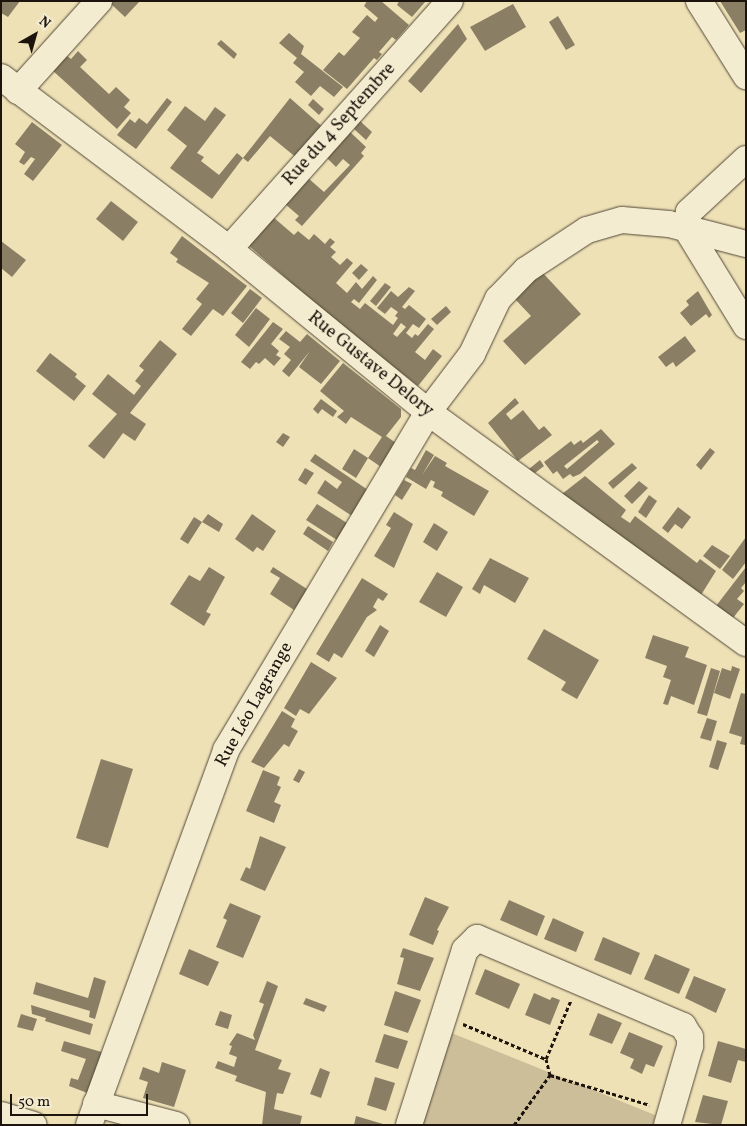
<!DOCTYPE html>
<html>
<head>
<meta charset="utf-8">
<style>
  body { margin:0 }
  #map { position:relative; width:747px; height:1126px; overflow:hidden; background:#eee1b6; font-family:Vollkorn,serif }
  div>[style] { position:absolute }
  .green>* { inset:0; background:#cbbe99 }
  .building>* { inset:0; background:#8a7f65 }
  .path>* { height:3px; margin-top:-1.5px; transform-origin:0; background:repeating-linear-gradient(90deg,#1e140e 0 4px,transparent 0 6.5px) }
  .roads { filter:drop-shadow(0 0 1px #524738) drop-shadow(0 0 1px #524738) }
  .minor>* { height:26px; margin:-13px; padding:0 13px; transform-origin:13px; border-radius:13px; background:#f4ecd0 }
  span { translate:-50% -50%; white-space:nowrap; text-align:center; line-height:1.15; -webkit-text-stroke:4.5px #f4ecd0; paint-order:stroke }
  .street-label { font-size:18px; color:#1e140e }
  .frame { position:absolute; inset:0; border:2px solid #1e140e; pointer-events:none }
  .north { position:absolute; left:10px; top:10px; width:50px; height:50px; -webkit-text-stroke:4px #f4ecd0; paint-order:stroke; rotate:38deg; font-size:14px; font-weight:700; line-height:20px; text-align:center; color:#1e140e }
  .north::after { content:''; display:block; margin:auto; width:18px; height:22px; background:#1e140e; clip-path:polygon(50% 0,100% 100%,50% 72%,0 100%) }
  .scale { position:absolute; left:10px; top:1094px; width:138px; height:22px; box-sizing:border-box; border:2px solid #1e140e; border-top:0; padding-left:6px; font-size:15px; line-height:18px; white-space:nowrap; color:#1e140e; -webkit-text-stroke:4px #f4ecd0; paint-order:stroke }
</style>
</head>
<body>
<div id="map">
  <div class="green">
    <i style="clip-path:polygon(449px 1032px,655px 1115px,653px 1125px,420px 1125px)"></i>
  </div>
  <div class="building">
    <i style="clip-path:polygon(1px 1px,20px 1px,8px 17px,1px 13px)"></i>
    <i style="clip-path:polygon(114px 1px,140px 1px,125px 17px,111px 4px)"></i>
    <i style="clip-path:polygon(367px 1px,381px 1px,409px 25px,396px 40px,392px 37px,379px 52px,382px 54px,377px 60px,374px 58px,347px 89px,323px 70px,339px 52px,344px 56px,360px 38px,352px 32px,367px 15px,375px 22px,378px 18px,364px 6px)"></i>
    <i style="clip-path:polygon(399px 1px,426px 1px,412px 17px,397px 5px)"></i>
    <i style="clip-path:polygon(720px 1px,746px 1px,746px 30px,740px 33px)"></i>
    <i style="clip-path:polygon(513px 4px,526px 27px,485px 51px,470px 27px)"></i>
    <i style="clip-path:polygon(558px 16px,575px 45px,566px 50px,549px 22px)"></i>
    <i style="clip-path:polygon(458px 24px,467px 39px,421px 93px,408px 81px)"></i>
    <i style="clip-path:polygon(289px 33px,304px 46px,301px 54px,343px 87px,334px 97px,320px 86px,311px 96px,295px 82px,304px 72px,293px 63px,297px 58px,279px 43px)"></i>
    <i style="clip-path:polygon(221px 40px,237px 54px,234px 59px,217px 44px)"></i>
    <i style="clip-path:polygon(78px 51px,87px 60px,80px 67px,109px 94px,116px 87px,130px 100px,124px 107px,131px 113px,117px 129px,52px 70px,66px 55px,71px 59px)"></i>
    <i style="clip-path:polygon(167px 98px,172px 102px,136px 149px,117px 135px,130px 119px,135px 123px,139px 118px,147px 124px)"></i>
    <i style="clip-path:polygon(290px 98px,325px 129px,298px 159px,270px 136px,248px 162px,243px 158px)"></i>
    <i style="clip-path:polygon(313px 99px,324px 109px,319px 115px,308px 105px)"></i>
    <i style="clip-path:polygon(185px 106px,205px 121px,215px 107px,226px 115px,197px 153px,204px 157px,201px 161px,219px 175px,237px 153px,243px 158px,212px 199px,170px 168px,187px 146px,167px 130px)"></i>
    <i style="clip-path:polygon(360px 121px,372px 132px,366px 140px,354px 129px)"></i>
    <i style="clip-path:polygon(32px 122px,62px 145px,33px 181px,24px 174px,35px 159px,31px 157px,24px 165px,19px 162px,25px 152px,15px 144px)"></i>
    <i style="clip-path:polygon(349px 131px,366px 147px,361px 153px,364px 156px,302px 226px,295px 220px,299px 216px,285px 204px,308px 178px,324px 192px,350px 165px,343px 159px,336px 167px,326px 157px)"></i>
    <i style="clip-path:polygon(111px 201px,138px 222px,123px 241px,96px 219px)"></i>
    <i style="clip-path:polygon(evenodd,273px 217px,294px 235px,298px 231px,309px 240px,314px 234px,325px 244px,330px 238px,335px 242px,330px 247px,336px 252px,331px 257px,340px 265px,347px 258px,353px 263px,336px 283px,347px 293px,356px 282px,362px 289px,373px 276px,377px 280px,359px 303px,354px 299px,351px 302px,360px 309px,365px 303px,393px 325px,398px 318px,395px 316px,398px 312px,391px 307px,385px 314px,377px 308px,391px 291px,398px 297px,409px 287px,415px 291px,402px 307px,405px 309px,409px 305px,426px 319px,419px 328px,413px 324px,406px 333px,412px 338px,415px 334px,418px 336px,428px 324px,434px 329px,415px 352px,425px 360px,433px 349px,442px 356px,418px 386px,335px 321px,248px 245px,273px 217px,401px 323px,406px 327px,397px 337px,393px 334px,401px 323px)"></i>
    <i style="clip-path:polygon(182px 236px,247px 286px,223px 316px,213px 309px,191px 336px,182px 329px,202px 304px,196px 299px,209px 283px,176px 262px,178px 259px,170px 253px)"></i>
    <i style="clip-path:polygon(1px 241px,26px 260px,12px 277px,1px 268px)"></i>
    <i style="clip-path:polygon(361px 264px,368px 270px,359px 280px,352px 273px)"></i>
    <i style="clip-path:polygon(542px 272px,581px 314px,525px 365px,503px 341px,531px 316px,514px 298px)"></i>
    <i style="clip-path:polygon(385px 283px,391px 287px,376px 306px,370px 301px)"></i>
    <i style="clip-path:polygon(250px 289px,262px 298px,243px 323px,231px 313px)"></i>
    <i style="clip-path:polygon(698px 291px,712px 315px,709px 318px,706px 314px,691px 326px,680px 313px,689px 305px,686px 301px)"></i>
    <i style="clip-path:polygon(446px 306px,451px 312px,437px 325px,431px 319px)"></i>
    <i style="clip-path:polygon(256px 308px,270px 319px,249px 347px,235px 335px)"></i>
    <i style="clip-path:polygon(273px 322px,283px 329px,271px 344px,279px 351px,276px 355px,281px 358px,274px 366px,265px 358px,259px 364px,256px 362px,250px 369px,241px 362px)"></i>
    <i style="clip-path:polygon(286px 331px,300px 342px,307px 334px,340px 361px,321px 384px,299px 367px,310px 351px,289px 377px,282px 371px,291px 360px,284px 354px,290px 347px,279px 339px)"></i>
    <i style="clip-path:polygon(685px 336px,696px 351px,676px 367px,673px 362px,666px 367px,658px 357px)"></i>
    <i style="clip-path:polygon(160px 340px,177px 354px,130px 413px,146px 424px,135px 441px,123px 433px,104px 459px,88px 446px,117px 414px,92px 394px,108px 374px,134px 395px,141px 386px,135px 381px,144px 370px,139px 366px)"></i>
    <i style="clip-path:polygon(50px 353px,77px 374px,75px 377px,86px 386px,74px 401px,36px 371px)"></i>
    <i style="clip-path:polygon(343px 363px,401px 409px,401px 417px,386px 436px,396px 443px,381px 467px,368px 458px,356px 478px,342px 469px,354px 449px,368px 458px,382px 437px,351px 417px,346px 424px,337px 417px,344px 411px,320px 391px)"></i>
    <i style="clip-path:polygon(515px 398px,519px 403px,506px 414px,511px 420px,523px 410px,539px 430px,544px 426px,552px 435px,518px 461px,488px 423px)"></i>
    <i style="clip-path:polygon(321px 399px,337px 411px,333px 417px,322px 409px,318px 414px,313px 409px)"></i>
    <i style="clip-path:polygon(evenodd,601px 429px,615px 444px,580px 474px,573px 477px,570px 474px,563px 479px,557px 471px,553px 474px,544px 462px,571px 441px,574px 445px,581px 440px,583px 443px,601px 429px,597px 440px,599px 442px,567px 469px,564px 466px,597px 440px)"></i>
    <i style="clip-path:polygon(283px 433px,290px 437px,283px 447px,276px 442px)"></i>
    <i style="clip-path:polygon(710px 448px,715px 452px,701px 470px,696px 465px)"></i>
    <i style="clip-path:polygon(426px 450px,434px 455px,422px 475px,435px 456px,447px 463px,445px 466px,489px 491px,474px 516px,441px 496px,443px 492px,433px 487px,435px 482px,431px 480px,426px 489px,406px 477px,411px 468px,415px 470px)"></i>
    <i style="clip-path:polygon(315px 454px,368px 490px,352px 516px,317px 493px,325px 480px,337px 489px,342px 482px,310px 461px)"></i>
    <i style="clip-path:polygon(540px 460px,544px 466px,535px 473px,529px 469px)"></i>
    <i style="clip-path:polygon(632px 463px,637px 468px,613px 489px,608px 483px)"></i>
    <i style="clip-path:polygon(305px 468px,314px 473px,306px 485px,298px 480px)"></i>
    <i style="clip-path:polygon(585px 476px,626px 510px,621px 517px,630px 523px,635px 516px,697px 563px,700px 559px,716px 571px,701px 595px,562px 494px)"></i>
    <i style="clip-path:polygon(404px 480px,412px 484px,402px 500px,395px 495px)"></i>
    <i style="clip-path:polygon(639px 481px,648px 488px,632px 504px,624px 496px)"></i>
    <i style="clip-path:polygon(649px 495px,657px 501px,646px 518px,638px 512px)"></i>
    <i style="clip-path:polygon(317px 504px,347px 523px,337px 540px,306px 520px)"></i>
    <i style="clip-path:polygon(678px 507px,691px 517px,682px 529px,675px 524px,668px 533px,662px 528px)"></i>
    <i style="clip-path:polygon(394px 512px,413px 524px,394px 568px,374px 556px,391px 528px,386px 525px)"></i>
    <i style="clip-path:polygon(208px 514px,223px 524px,219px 532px,202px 522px,188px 544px,180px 539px,194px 517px,202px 522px)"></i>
    <i style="clip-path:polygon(252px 514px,276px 531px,263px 551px,257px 547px,253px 552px,235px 539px)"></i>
    <i style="clip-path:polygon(434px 523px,448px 532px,437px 551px,423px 542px)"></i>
    <i style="clip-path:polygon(308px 526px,333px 542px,328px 551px,303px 534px)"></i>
    <i style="clip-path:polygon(746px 537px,746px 562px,733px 579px,722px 570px)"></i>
    <i style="clip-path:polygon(712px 545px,730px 556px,720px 569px,703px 556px)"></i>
    <i style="clip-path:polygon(490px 558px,529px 578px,515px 603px,484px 585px,480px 594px,472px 589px)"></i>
    <i style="clip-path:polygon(209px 567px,225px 577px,206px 612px,211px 614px,204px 626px,170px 604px,189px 575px,200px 581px)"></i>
    <i style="clip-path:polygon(273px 567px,307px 589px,294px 610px,270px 594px,280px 578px,270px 572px)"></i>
    <i style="clip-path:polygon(746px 567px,746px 582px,741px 588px,744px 591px,737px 599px,744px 604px,733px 618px,716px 606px)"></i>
    <i style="clip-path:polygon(437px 572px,463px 587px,446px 617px,419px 602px)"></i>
    <i style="clip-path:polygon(362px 578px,388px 594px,383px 601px,378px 598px,373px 607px,377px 610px,367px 617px,342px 658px,334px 653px,329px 662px,316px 654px)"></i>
    <i style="clip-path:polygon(380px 625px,389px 631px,374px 657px,365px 651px)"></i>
    <i style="clip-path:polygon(544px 629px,599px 660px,577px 699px,561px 690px,566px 682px,527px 659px)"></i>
    <i style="clip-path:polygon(653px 635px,689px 647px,685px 657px,707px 665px,694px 705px,671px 696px,668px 705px,663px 704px,671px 680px,663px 677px,667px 666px,645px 658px)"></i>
    <i style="clip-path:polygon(311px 662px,337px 678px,309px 714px,300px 709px,296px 716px,284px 708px)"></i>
    <i style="clip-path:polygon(732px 666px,740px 669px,730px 699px,714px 693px,722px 668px,731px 671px)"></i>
    <i style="clip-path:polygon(711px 668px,720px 671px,707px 716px,697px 713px)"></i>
    <i style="clip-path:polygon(741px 693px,746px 694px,745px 745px,740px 744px,742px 737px,729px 733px)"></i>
    <i style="clip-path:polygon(282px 711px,295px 719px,291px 727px,298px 731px,289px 747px,284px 744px,264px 768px,251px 762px)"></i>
    <i style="clip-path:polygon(707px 718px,717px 721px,711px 741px,700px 738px)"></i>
    <i style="clip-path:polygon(717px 740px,727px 743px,718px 770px,709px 767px)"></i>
    <i style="clip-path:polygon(101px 759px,133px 769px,108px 848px,76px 838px)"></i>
    <i style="clip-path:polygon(299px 769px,305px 772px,299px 783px,293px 780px)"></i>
    <i style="clip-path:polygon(263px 770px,280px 777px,277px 785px,281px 787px,274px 802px,281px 805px,274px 823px,246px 811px)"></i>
    <i style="clip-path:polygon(260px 836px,286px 847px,265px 891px,240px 880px,246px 867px,250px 869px)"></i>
    <i style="clip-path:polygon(425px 897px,449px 907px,437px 930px,439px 931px,433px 945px,409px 935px)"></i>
    <i style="clip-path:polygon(509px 900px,545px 916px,537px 936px,500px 920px)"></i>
    <i style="clip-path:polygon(230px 903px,261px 916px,243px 958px,216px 947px,227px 920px,223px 918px)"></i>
    <i style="clip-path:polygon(553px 918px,584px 932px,576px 952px,544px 939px)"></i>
    <i style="clip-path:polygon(603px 937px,640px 953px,631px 975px,594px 960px)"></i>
    <i style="clip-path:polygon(403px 948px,434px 958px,420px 991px,397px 984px,404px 958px,400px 957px)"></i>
    <i style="clip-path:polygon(189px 949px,219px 962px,208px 986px,179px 974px)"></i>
    <i style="clip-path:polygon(655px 954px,690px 969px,679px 994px,644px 979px)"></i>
    <i style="clip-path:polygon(485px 969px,520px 984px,509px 1009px,475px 994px)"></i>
    <i style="clip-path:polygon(694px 976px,726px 989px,716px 1013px,685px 998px)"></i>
    <i style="clip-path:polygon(94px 977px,106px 981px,95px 1019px,89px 1017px,90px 1011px,33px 994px,36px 982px,88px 998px)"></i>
    <i style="clip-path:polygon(267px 981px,278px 986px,255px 1050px,282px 1060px,278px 1069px,291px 1073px,283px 1094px,277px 1093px,274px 1109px,302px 1116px,300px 1125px,262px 1125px,266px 1092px,235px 1081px,237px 1076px,215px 1068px,218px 1061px,234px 1067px,237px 1057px,229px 1054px,232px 1046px,229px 1045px,237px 1033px,255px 1040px,253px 1035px,264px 1004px,259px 1002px)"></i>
    <i style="clip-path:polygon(395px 991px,421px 1000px,408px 1033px,384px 1025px)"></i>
    <i style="clip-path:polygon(534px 993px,550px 1000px,552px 997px,560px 1000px,550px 1025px,525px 1015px)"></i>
    <i style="clip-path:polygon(306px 998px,327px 1006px,324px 1012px,303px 1004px)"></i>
    <i style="clip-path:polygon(31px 1005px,93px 1024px,90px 1035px,45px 1021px,46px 1018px,32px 1014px)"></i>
    <i style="clip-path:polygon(220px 1011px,232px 1015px,228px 1029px,215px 1025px)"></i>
    <i style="clip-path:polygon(598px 1013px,622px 1023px,612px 1044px,589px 1035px)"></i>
    <i style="clip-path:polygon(21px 1014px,37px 1019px,33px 1031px,17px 1027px)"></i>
    <i style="clip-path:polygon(629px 1032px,663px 1046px,654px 1067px,646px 1064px,642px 1074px,630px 1068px,634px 1059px,620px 1053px)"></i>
    <i style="clip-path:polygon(384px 1034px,408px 1041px,398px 1069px,375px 1062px)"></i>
    <i style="clip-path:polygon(64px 1041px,105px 1053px,90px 1094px,69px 1086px,71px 1078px,78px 1080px,86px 1059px,61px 1051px)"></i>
    <i style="clip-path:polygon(718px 1041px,746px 1049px,746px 1062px,738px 1060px,731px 1083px,708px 1076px)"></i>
    <i style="clip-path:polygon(162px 1062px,186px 1070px,174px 1107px,143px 1098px,148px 1082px,139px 1079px,143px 1067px,159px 1073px)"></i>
    <i style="clip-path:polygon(320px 1068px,330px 1072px,321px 1098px,310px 1094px)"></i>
    <i style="clip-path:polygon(375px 1077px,395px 1083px,386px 1111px,367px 1105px)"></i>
    <i style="clip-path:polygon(703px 1095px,728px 1101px,721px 1125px,695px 1122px)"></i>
    <i style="clip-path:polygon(356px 1116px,383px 1124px,383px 1125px,354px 1125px)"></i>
  </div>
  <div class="path">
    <i style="left:463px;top:1024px;width:90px;rotate:22.9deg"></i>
    <i style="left:550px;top:1075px;width:104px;rotate:16.7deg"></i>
    <i style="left:514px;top:1125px;width:62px;rotate:-54.2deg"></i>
    <i style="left:550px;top:1075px;width:16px;rotate:-104deg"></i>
    <i style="left:546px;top:1059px;width:64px;rotate:-67deg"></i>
  </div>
  <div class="roads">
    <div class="minor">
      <i style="left:699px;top:1px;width:89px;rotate:57.9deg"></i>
      <i style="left:1px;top:77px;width:286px;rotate:37deg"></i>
      <i style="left:229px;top:249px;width:257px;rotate:39.3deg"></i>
      <i style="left:428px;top:412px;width:393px;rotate:36deg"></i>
      <i style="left:18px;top:91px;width:121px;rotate:-48deg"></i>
      <i style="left:746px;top:159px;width:78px;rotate:137.1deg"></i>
      <i style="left:689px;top:212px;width:16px;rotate:101deg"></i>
      <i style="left:686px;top:228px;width:115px;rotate:58.5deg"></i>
      <i style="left:229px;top:249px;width:332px;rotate:-48.3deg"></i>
      <i style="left:96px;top:1104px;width:83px;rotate:14.7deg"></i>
      <i style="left:1px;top:1115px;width:34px;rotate:17deg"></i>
      <i style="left:89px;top:1125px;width:399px;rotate:-69.9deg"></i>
      <i style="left:226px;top:750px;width:394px;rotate:-59.1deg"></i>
      <i style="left:428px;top:412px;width:73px;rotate:-52.8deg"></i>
      <i style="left:472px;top:354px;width:61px;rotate:-64.7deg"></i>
      <i style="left:498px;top:299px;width:40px;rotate:-46deg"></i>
      <i style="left:526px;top:270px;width:73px;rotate:-33.3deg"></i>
      <i style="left:587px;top:230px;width:36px;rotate:-16deg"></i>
      <i style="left:622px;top:220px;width:47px;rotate:4.9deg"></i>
      <i style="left:669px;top:224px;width:80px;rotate:14.6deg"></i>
      <i style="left:409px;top:1125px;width:184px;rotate:-72.3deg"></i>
      <i style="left:465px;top:950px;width:17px;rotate:-45deg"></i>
      <i style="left:477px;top:938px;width:224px;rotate:23.1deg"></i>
      <i style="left:683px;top:1026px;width:13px;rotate:58deg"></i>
      <i style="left:690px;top:1037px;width:9px;rotate:90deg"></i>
      <i style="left:690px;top:1046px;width:82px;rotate:106.2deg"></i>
    </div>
  </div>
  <div class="street-label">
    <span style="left:340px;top:125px;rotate:-48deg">Rue du 4 Septembre</span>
    <span style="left:370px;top:365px;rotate:39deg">Rue Gustave Delory</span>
    <span style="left:255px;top:705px;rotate:-61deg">Rue Léo Lagrange</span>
  </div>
  <div class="frame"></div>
  <div class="north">N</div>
  <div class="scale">50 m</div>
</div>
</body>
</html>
